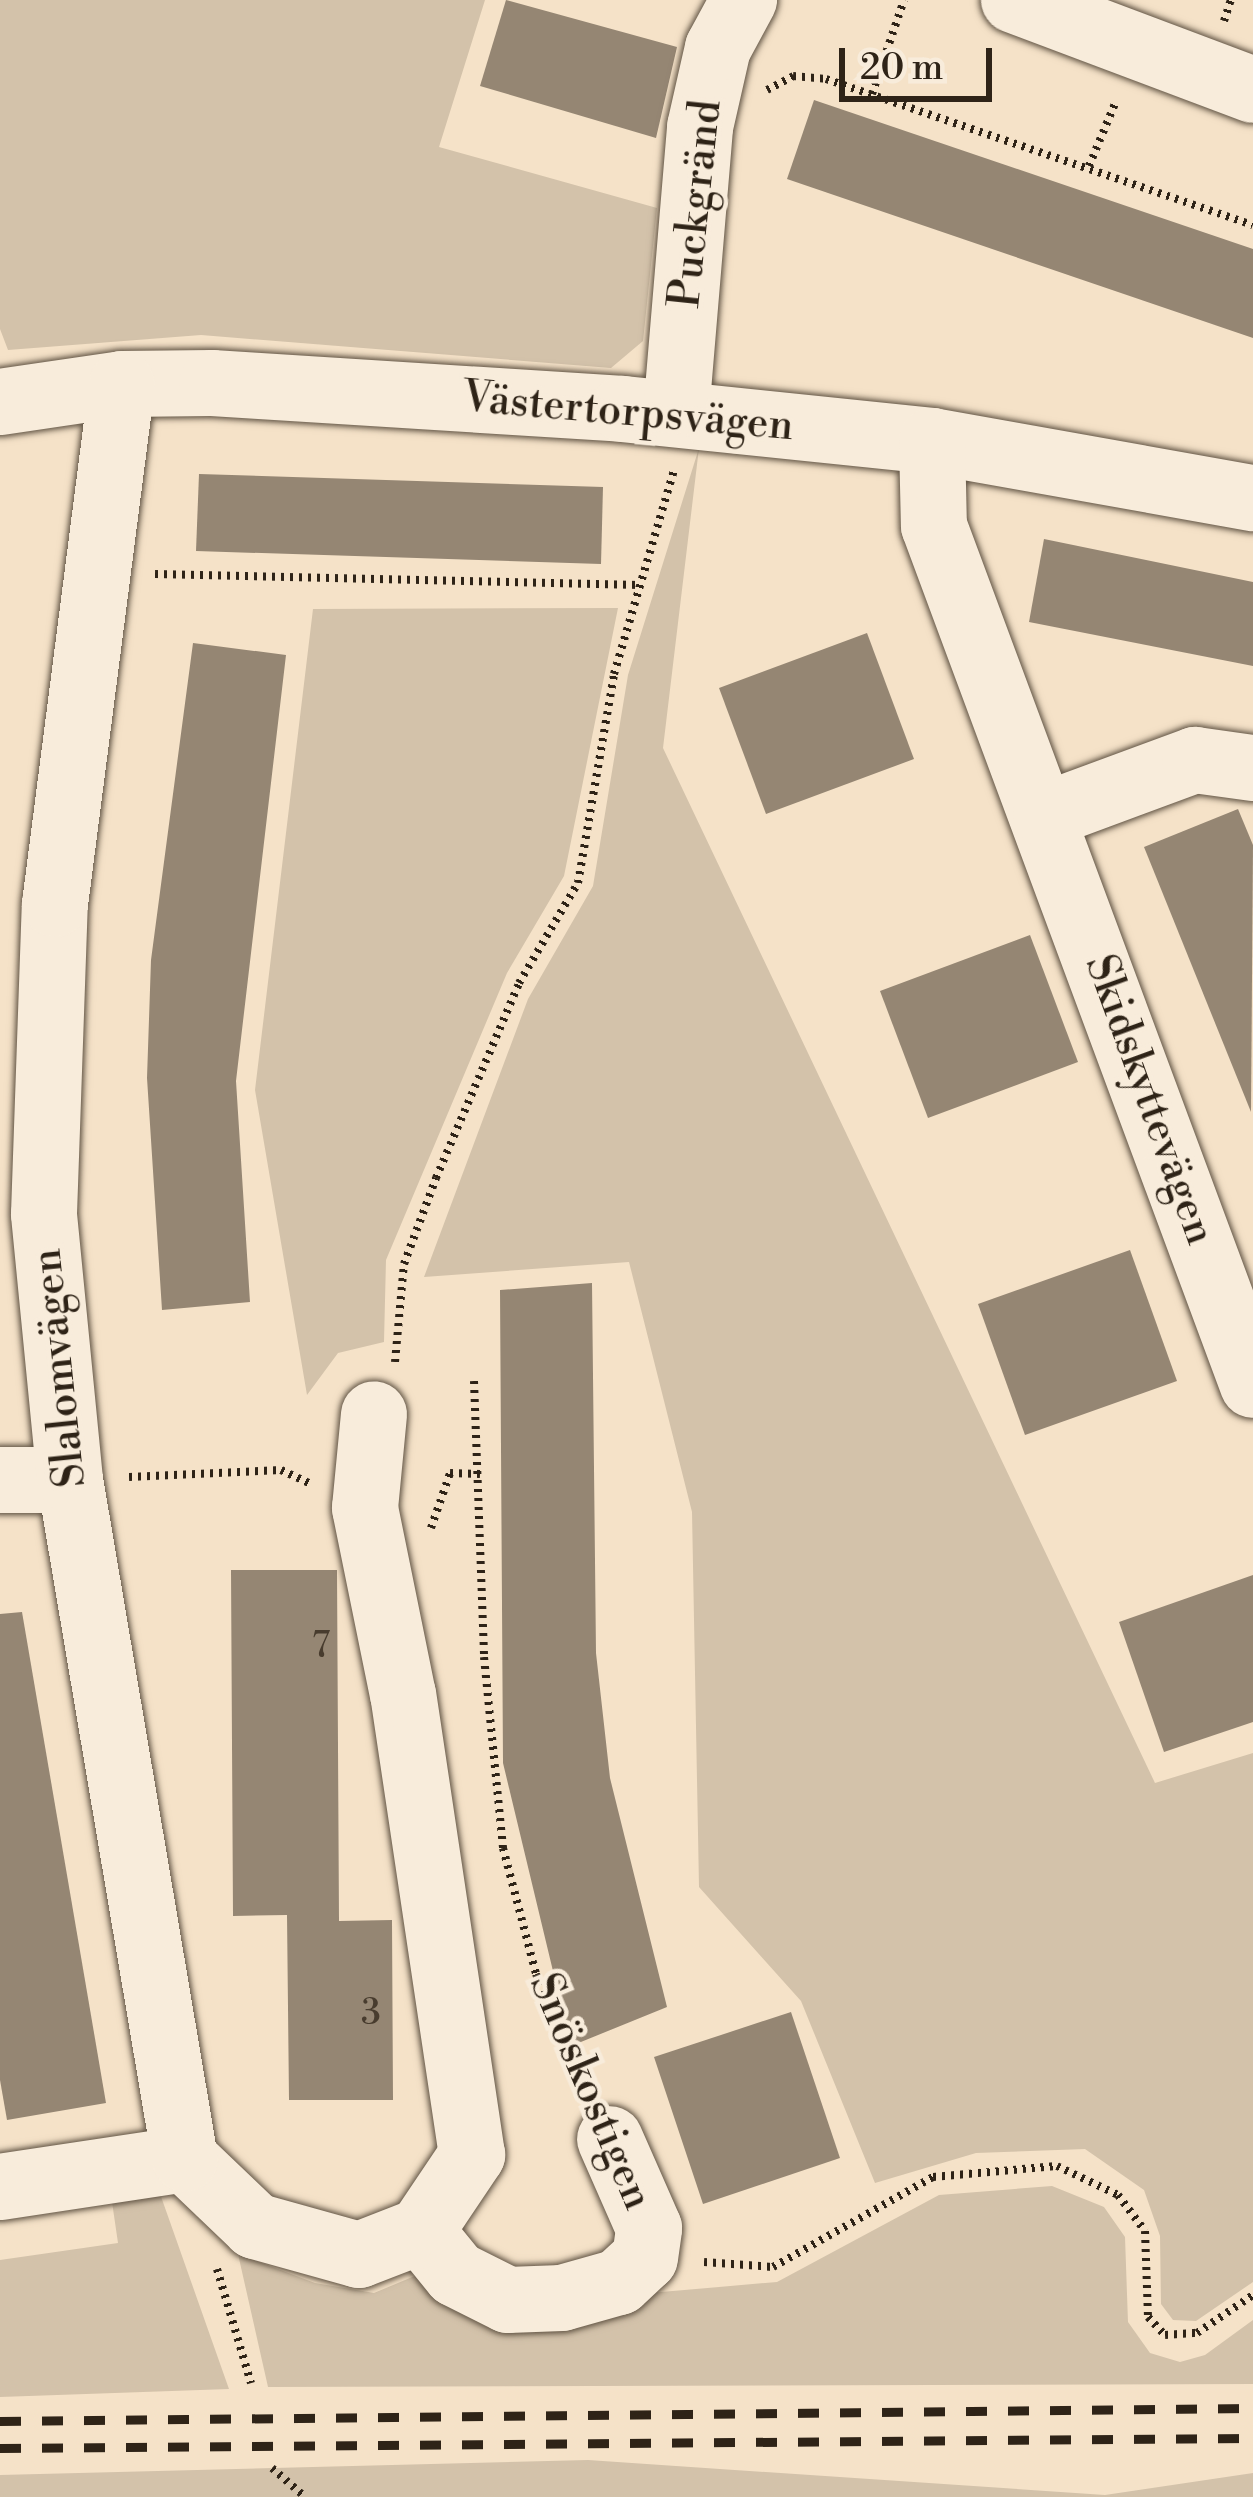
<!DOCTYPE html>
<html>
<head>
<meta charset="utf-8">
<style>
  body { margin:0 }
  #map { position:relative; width:1253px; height:2497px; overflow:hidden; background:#f5e2c8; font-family:"Libre Bodoni",serif }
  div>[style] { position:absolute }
  .green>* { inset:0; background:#d3c2aa }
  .building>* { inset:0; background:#958673 }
  .path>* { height:8px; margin-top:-4px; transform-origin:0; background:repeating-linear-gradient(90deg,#2e2317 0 3px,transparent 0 9px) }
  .roads { filter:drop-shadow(0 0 3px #605343) drop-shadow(0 0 3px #605343) }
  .minor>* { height:66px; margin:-33px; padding:0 33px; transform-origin:33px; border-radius:33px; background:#f8ecdb }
  .rail>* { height:9px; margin-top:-4.5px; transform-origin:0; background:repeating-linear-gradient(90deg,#2e2317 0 21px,transparent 0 42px) }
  span { translate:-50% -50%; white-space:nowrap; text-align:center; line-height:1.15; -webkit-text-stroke:9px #f8ecdb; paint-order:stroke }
  .number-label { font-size:36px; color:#483c2e }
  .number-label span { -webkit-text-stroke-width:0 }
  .street-label { font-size:42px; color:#2e2317 }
  .scale { position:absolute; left:839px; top:48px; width:153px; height:54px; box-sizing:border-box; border:6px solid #2e2317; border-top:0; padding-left:15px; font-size:36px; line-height:42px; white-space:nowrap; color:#2e2317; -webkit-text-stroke:9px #f8ecdb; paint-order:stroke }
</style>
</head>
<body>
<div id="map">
  <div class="green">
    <i style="clip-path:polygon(0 0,485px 0,439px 147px,657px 208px,643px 341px,611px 368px,201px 335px,8px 350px,0 329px)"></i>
    <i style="clip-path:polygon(699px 448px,663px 748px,1155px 1783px,1253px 1753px,1253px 2282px,1196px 2321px,1173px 2320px,1161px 2304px,1160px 2236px,1144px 2190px,1085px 2149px,976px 2153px,875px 2183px,801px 2001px,699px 1887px,692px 1512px,629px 1262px,424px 1277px,528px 999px,593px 886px,628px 675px)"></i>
    <i style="clip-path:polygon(618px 608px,564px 876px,507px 973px,386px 1260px,384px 1342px,338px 1353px,307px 1395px,255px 1090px,313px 609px)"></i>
    <i style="clip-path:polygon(1052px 2186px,1104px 2207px,1125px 2237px,1128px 2322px,1150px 2353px,1180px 2362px,1205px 2355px,1253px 2320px,1253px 2384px,268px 2387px,238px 2254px,315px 2283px,374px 2293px,429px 2270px,638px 2294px,777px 2282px,939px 2195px)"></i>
    <i style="clip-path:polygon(158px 2188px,229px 2389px,0 2397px,0 2260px,118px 2243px,112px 2202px)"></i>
    <i style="clip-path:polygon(588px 2460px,1105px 2495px,1253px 2473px,1253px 2497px,0 2497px,0 2475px)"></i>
  </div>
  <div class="building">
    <i style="clip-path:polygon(506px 0,677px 47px,656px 138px,480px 86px)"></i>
    <i style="clip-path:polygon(814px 100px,1253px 249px,1253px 338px,787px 179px)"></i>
    <i style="clip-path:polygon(199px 474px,603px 487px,601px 564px,196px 551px)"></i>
    <i style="clip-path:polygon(1044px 539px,1253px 582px,1253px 666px,1029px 622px)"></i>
    <i style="clip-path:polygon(867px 633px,914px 759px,766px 814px,719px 688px)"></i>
    <i style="clip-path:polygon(193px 643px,286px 655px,236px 1081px,250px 1302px,162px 1310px,147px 1078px,151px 960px)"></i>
    <i style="clip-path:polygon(1238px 809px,1253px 845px,1251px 1112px,1144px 847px)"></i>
    <i style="clip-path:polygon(1030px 935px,1078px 1062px,928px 1118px,880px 991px)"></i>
    <i style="clip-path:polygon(1130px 1250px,1177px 1381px,1025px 1435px,978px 1304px)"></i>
    <i style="clip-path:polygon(592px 1283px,596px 1653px,610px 1778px,667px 2007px,571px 2046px,503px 1763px,500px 1290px)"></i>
    <i style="clip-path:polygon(231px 1570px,337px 1570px,339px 1921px,392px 1920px,393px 2100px,289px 2100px,287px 1915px,233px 1916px)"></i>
    <i style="clip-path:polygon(1253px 1575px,1253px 1722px,1164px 1752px,1119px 1622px)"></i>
    <i style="clip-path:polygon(22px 1612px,106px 2103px,7px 2120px,0 2080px,0 1614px)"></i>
    <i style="clip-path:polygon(791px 2012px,840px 2158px,703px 2204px,654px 2057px)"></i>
  </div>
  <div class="path">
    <i style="left:1224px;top:21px;width:22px;rotate:-72deg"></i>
    <i style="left:767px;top:90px;width:30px;rotate:-28deg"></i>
    <i style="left:793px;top:76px;width:33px;rotate:5deg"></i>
    <i style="left:826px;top:79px;width:451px;rotate:18.9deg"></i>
    <i style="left:872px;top:94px;width:99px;rotate:-71.2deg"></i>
    <i style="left:1089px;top:166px;width:70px;rotate:-67.4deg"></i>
    <i style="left:155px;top:574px;width:485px;rotate:1.3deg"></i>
    <i style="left:395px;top:1362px;width:98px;rotate:-84.8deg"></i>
    <i style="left:404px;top:1264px;width:92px;rotate:-69.6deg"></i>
    <i style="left:436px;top:1178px;width:212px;rotate:-66.9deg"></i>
    <i style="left:519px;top:983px;width:116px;rotate:-59.5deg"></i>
    <i style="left:578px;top:883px;width:212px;rotate:-80.2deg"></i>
    <i style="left:614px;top:674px;width:213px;rotate:-73.6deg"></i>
    <i style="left:474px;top:1381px;width:276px;rotate:87.9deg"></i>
    <i style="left:484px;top:1657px;width:192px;rotate:84.3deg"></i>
    <i style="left:503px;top:1848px;width:130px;rotate:75.3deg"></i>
    <i style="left:536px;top:1974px;width:126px;rotate:68.5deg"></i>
    <i style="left:129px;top:1477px;width:152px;rotate:-2.6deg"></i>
    <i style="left:281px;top:1470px;width:31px;rotate:25deg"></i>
    <i style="left:431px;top:1528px;width:58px;rotate:-70.9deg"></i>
    <i style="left:450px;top:1473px;width:30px;rotate:2deg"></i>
    <i style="left:704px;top:2262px;width:69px;rotate:4.1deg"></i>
    <i style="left:773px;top:2267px;width:184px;rotate:-29.4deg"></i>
    <i style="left:933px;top:2177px;width:124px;rotate:-5.1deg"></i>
    <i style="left:1057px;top:2166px;width:68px;rotate:25.4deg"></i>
    <i style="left:1118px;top:2195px;width:45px;rotate:53.1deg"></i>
    <i style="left:1145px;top:2231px;width:86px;rotate:88deg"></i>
    <i style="left:1148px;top:2317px;width:25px;rotate:47deg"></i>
    <i style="left:1165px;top:2335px;width:32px;rotate:-4deg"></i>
    <i style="left:1197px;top:2333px;width:68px;rotate:-34.2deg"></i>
    <i style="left:217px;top:2269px;width:119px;rotate:73.4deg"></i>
    <i style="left:272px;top:2468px;width:44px;rotate:41.3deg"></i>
  </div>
  <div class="roads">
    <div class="minor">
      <i style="left:1014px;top:0;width:255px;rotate:20.6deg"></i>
      <i style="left:0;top:402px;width:123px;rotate:-8.4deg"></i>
      <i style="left:122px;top:384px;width:90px;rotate:-0.6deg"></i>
      <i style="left:212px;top:383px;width:412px;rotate:3.6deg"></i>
      <i style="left:623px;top:409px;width:311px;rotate:5.9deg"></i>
      <i style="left:932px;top:441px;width:326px;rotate:10.1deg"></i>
      <i style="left:676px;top:414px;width:288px;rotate:-85.2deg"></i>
      <i style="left:700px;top:127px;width:81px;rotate:-77.2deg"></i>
      <i style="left:718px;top:48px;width:55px;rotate:-61.6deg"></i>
      <i style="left:932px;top:441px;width:85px;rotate:88.7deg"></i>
      <i style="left:934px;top:526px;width:916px;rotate:69.63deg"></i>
      <i style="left:1046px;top:815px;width:159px;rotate:-20.3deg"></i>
      <i style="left:1195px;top:760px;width:59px;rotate:7.9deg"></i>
      <i style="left:0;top:1480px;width:70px"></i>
      <i style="left:185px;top:2159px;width:97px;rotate:43.7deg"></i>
      <i style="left:255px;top:2226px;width:108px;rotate:15.6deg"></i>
      <i style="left:359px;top:2255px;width:66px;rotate:-21.2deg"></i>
      <i style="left:421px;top:2231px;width:92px;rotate:-56.1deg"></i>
      <i style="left:472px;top:2155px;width:465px;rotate:-98.5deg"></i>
      <i style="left:403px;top:1695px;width:191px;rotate:-101.5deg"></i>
      <i style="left:365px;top:1508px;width:94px;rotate:-84.5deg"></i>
      <i style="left:0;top:2187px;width:187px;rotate:-8.6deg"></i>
      <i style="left:185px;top:2159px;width:689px;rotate:-99.61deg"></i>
      <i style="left:70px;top:1480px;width:267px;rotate:-95.6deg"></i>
      <i style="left:44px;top:1214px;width:310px;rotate:-88deg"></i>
      <i style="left:55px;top:904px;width:524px;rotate:-82.66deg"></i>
      <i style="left:421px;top:2231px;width:55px;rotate:50.9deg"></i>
      <i style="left:456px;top:2274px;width:58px;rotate:26.6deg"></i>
      <i style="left:508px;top:2300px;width:54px;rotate:-2.1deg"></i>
      <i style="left:562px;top:2298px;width:59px;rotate:-15.7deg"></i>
      <i style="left:619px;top:2282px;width:35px;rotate:-43deg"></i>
      <i style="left:645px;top:2258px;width:30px;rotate:-82deg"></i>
      <i style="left:649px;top:2228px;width:97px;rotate:-113.7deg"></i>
    </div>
  </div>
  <div class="rail">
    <i style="left:0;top:2421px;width:1253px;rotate:-0.59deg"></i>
    <i style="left:0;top:2448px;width:1253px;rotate:-0.46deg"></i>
  </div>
  <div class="number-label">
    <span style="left:321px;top:1647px">7</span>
    <span style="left:371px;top:2014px">3</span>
  </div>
  <div class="street-label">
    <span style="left:697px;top:204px;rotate:-84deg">Puckgränd</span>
    <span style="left:628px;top:413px;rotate:5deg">Västertorpsvägen</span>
    <span style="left:1149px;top:1100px;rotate:70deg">Skidskyttevägen</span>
    <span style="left:60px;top:1368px;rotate:-96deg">Slalomvägen</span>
    <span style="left:590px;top:2092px;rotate:67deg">Snöskostigen</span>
  </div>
  <div class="scale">20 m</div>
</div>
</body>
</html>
